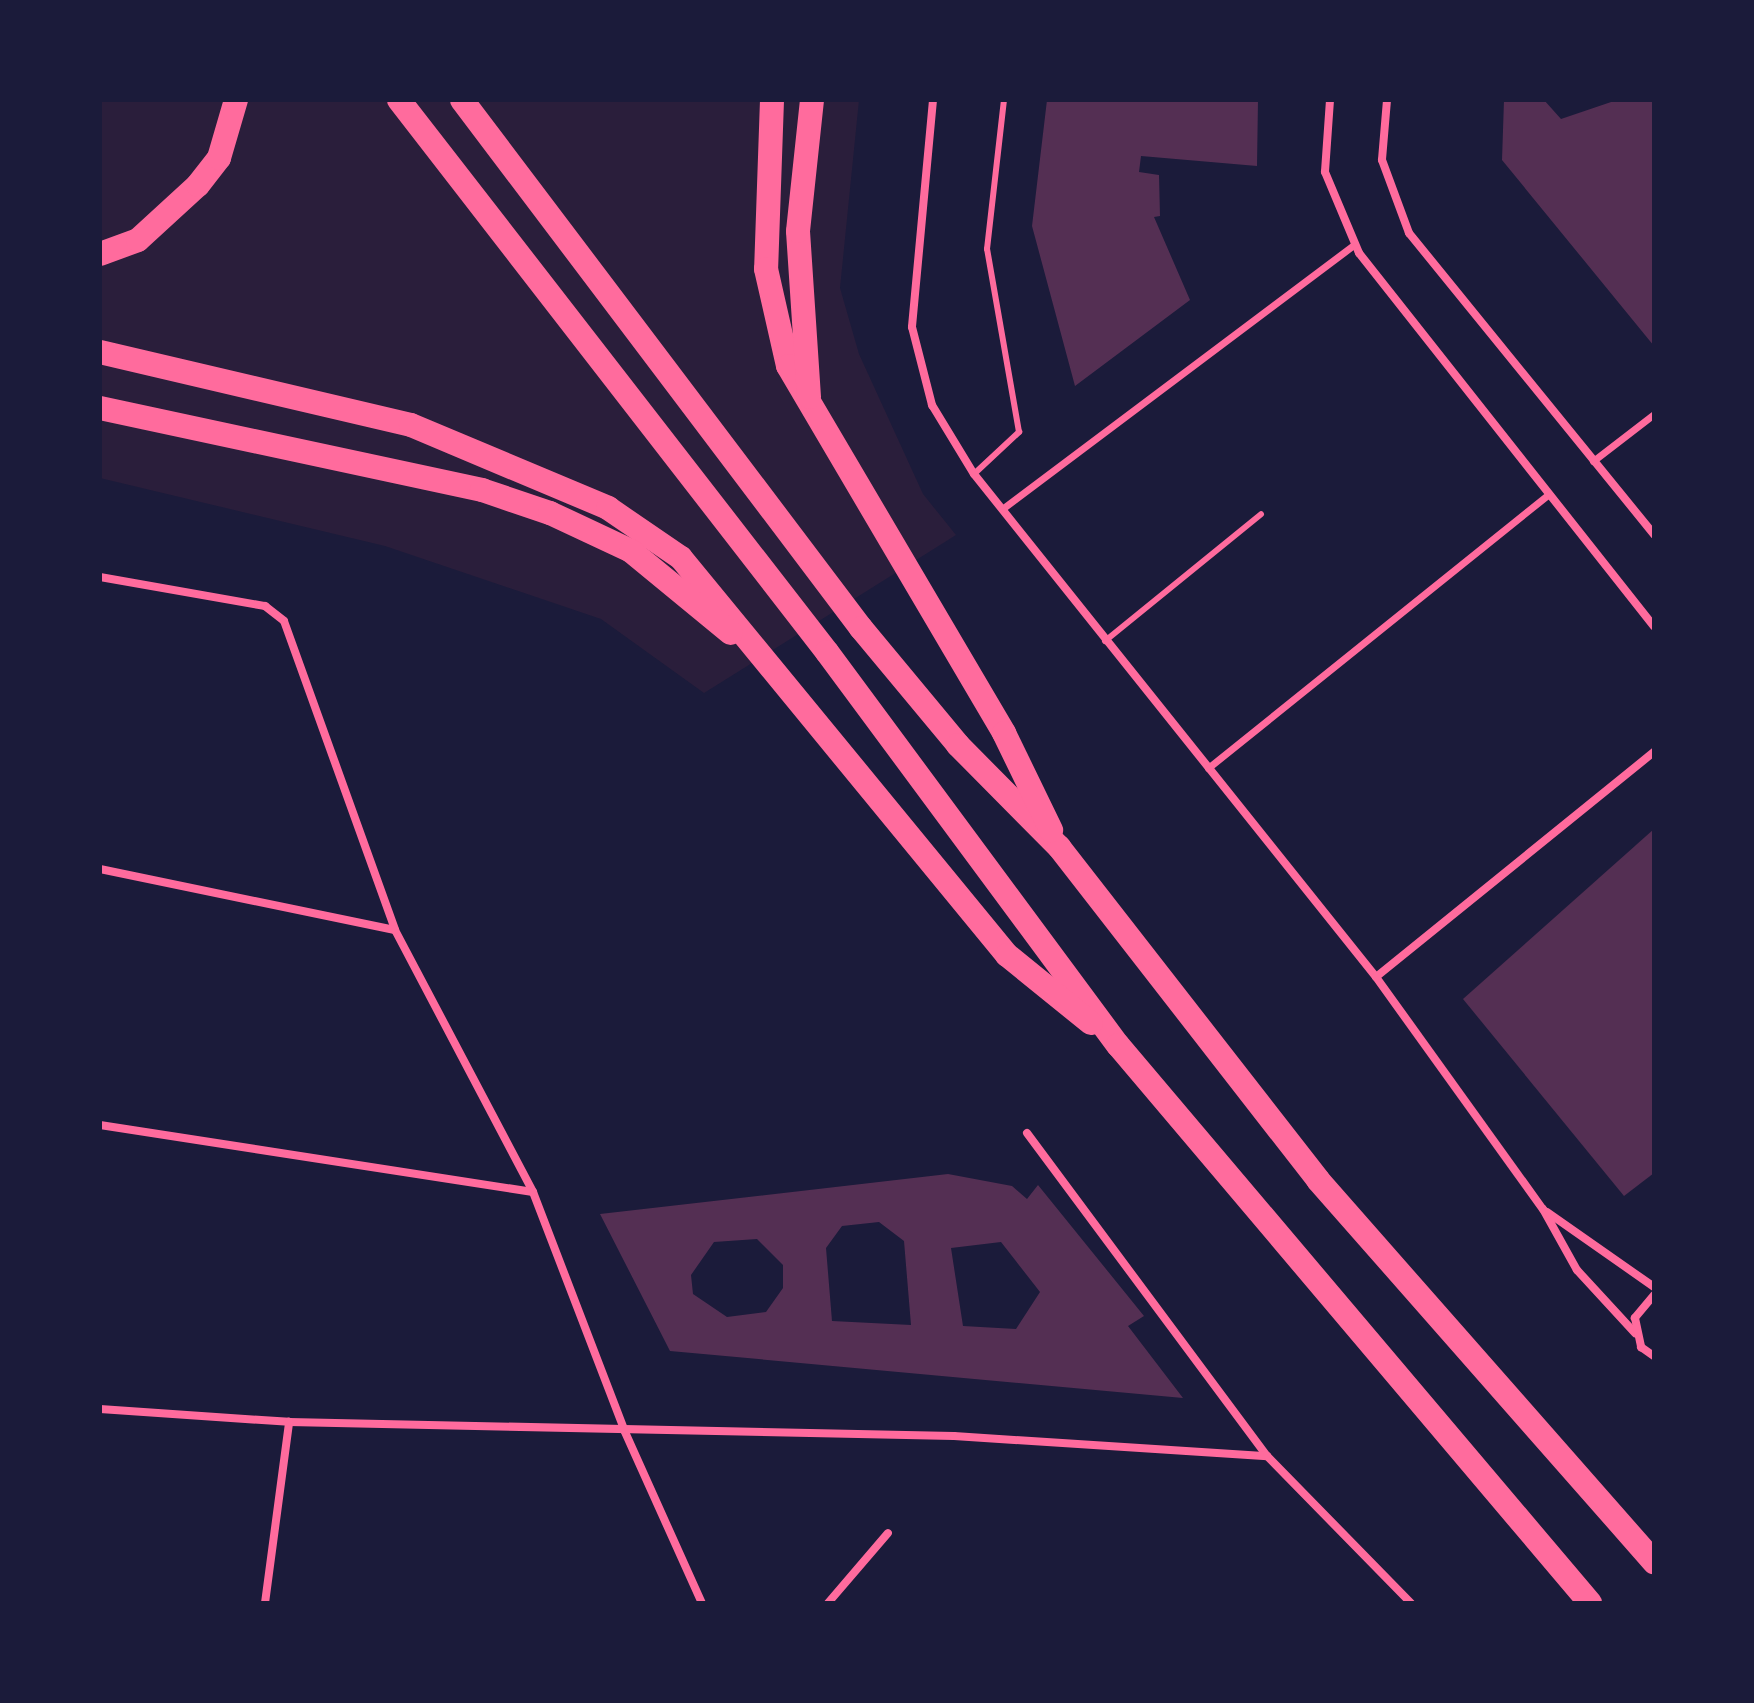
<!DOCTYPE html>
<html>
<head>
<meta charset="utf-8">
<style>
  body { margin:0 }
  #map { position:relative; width:1754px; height:1703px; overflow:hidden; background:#1b1b3a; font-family:"PT Sans",sans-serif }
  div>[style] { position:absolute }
  .green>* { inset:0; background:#2a1e3b }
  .building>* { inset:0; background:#542f53 }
  .service>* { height:6px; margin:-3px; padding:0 3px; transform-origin:3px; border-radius:3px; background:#ff6b9d }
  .pedestrian>* { height:7px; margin:-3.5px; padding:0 3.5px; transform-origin:3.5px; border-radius:3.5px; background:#ff6b9d }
  .minor>* { height:8px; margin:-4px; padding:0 4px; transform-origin:4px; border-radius:4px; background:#ff6b9d }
  .motorway>* { height:24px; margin:-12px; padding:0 12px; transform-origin:12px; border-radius:12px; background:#ff6b9d }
  span { translate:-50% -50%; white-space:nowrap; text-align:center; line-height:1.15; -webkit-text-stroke:7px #1b1b3a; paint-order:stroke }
  .frame { position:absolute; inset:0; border:102px solid #1b1b3a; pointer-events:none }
</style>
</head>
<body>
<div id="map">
  <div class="green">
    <i style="clip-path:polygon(100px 100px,859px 100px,840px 288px,859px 354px,923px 494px,956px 535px,704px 693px,601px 619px,385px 546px,100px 478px)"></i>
  </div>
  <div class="building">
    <i style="clip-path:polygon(1047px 100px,1258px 100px,1257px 166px,1141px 156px,1139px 172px,1159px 175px,1160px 216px,1154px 217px,1190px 300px,1075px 386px,1032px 226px)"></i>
    <i style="clip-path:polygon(1504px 100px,1544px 100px,1561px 119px,1617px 100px,1654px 100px,1654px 346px,1502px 160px)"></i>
    <i style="clip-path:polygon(1654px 829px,1654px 1173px,1624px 1196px,1463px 999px)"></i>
    <i style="clip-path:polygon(evenodd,948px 1174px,1012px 1186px,1027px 1199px,1038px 1185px,1144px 1316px,1128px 1326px,1183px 1398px,670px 1351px,600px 1214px,948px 1174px,879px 1222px,904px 1241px,911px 1325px,832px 1321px,826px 1248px,842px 1226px,879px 1222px,948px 1174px,757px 1239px,783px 1265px,783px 1288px,766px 1312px,727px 1317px,693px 1294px,691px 1275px,714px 1242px,757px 1239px,948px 1174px,1001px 1242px,1040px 1292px,1016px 1329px,963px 1326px,951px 1248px,1001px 1242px)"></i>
  </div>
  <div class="service">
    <i style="left:974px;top:474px;width:62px;rotate:-43deg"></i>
    <i style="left:1019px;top:432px;width:186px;rotate:-99.9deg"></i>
    <i style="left:987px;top:249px;width:150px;rotate:-83.5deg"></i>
    <i style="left:1105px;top:641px;width:201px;rotate:-39.1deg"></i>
  </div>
  <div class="pedestrian">
    <i style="left:1593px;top:461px;width:77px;rotate:-37.6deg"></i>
    <i style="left:1002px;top:509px;width:440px;rotate:-36.9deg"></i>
    <i style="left:1208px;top:768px;width:437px;rotate:-38.8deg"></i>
  </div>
  <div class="minor">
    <i style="left:933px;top:100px;width:228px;rotate:95.3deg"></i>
    <i style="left:912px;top:327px;width:81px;rotate:75.6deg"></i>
    <i style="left:932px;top:405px;width:81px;rotate:58.7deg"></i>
    <i style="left:974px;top:474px;width:644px;rotate:51.37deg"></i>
    <i style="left:1376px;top:977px;width:286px;rotate:54.3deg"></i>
    <i style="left:1543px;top:1209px;width:70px;rotate:60.9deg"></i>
    <i style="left:1577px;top:1270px;width:86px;rotate:47.4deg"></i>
    <i style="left:1330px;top:100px;width:72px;rotate:94deg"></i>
    <i style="left:1325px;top:172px;width:88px;rotate:67.2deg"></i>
    <i style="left:1359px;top:253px;width:476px;rotate:51.7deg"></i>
    <i style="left:1387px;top:100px;width:60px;rotate:94.8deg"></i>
    <i style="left:1382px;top:160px;width:78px;rotate:69.7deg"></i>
    <i style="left:1409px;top:233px;width:389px;rotate:50.9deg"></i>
    <i style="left:100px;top:577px;width:168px;rotate:10deg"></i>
    <i style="left:265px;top:606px;width:24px;rotate:38deg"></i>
    <i style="left:284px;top:621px;width:328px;rotate:70.2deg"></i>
    <i style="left:395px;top:930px;width:296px;rotate:62.2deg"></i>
    <i style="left:533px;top:1192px;width:257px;rotate:69deg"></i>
    <i style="left:625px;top:1432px;width:188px;rotate:65.8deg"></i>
    <i style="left:100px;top:869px;width:301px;rotate:11.7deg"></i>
    <i style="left:1376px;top:977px;width:358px;rotate:-39deg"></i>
    <i style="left:100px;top:1125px;width:438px;rotate:8.8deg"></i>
    <i style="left:1027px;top:1133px;width:402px;rotate:53.4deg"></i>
    <i style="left:1547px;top:1212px;width:131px;rotate:35deg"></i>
    <i style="left:1654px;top:1295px;width:30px;rotate:130deg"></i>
    <i style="left:1635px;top:1318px;width:30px;rotate:78deg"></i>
    <i style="left:1641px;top:1347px;width:16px;rotate:35deg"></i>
    <i style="left:100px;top:1409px;width:189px;rotate:3.9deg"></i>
    <i style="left:289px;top:1422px;width:665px;rotate:1.21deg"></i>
    <i style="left:954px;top:1436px;width:314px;rotate:3.7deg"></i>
    <i style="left:1267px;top:1456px;width:206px;rotate:45.6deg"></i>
    <i style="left:265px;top:1603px;width:183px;rotate:-82.4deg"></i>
    <i style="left:828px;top:1603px;width:92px;rotate:-49.4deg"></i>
  </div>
  <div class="motorway">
    <i style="left:399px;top:100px;width:698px;rotate:52.21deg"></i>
    <i style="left:827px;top:652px;width:489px;rotate:53.5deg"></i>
    <i style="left:1118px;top:1045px;width:731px;rotate:49.77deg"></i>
    <i style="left:462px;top:100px;width:662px;rotate:52.92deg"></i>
    <i style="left:861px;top:628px;width:152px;rotate:50.3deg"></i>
    <i style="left:958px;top:745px;width:144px;rotate:45.3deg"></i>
    <i style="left:1059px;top:847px;width:422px;rotate:52.1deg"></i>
    <i style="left:1318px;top:1180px;width:509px;rotate:48.67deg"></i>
    <i style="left:772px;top:100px;width:169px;rotate:92deg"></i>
    <i style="left:766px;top:269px;width:99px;rotate:77.2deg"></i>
    <i style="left:788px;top:366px;width:426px;rotate:59.5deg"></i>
    <i style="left:1004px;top:733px;width:108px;rotate:64.1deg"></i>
    <i style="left:100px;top:254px;width:40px;rotate:-20.2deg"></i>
    <i style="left:138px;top:240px;width:81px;rotate:-42.5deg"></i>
    <i style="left:198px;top:185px;width:34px;rotate:-52deg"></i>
    <i style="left:219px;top:158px;width:60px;rotate:-73.7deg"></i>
    <i style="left:100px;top:352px;width:319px;rotate:13.2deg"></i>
    <i style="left:411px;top:425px;width:214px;rotate:22.8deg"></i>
    <i style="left:608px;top:508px;width:88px;rotate:34.4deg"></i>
    <i style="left:681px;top:558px;width:514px;rotate:50.61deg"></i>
    <i style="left:1007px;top:955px;width:108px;rotate:39deg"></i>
    <i style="left:809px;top:397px;width:166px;rotate:-93.8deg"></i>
    <i style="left:798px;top:231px;width:132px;rotate:-83.9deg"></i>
    <i style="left:100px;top:408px;width:391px;rotate:12.1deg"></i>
    <i style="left:482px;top:490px;width:72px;rotate:18.7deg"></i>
    <i style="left:550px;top:513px;width:89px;rotate:25.1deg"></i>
    <i style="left:631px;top:551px;width:129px;rotate:39.4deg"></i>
  </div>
  <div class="frame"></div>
</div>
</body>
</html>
